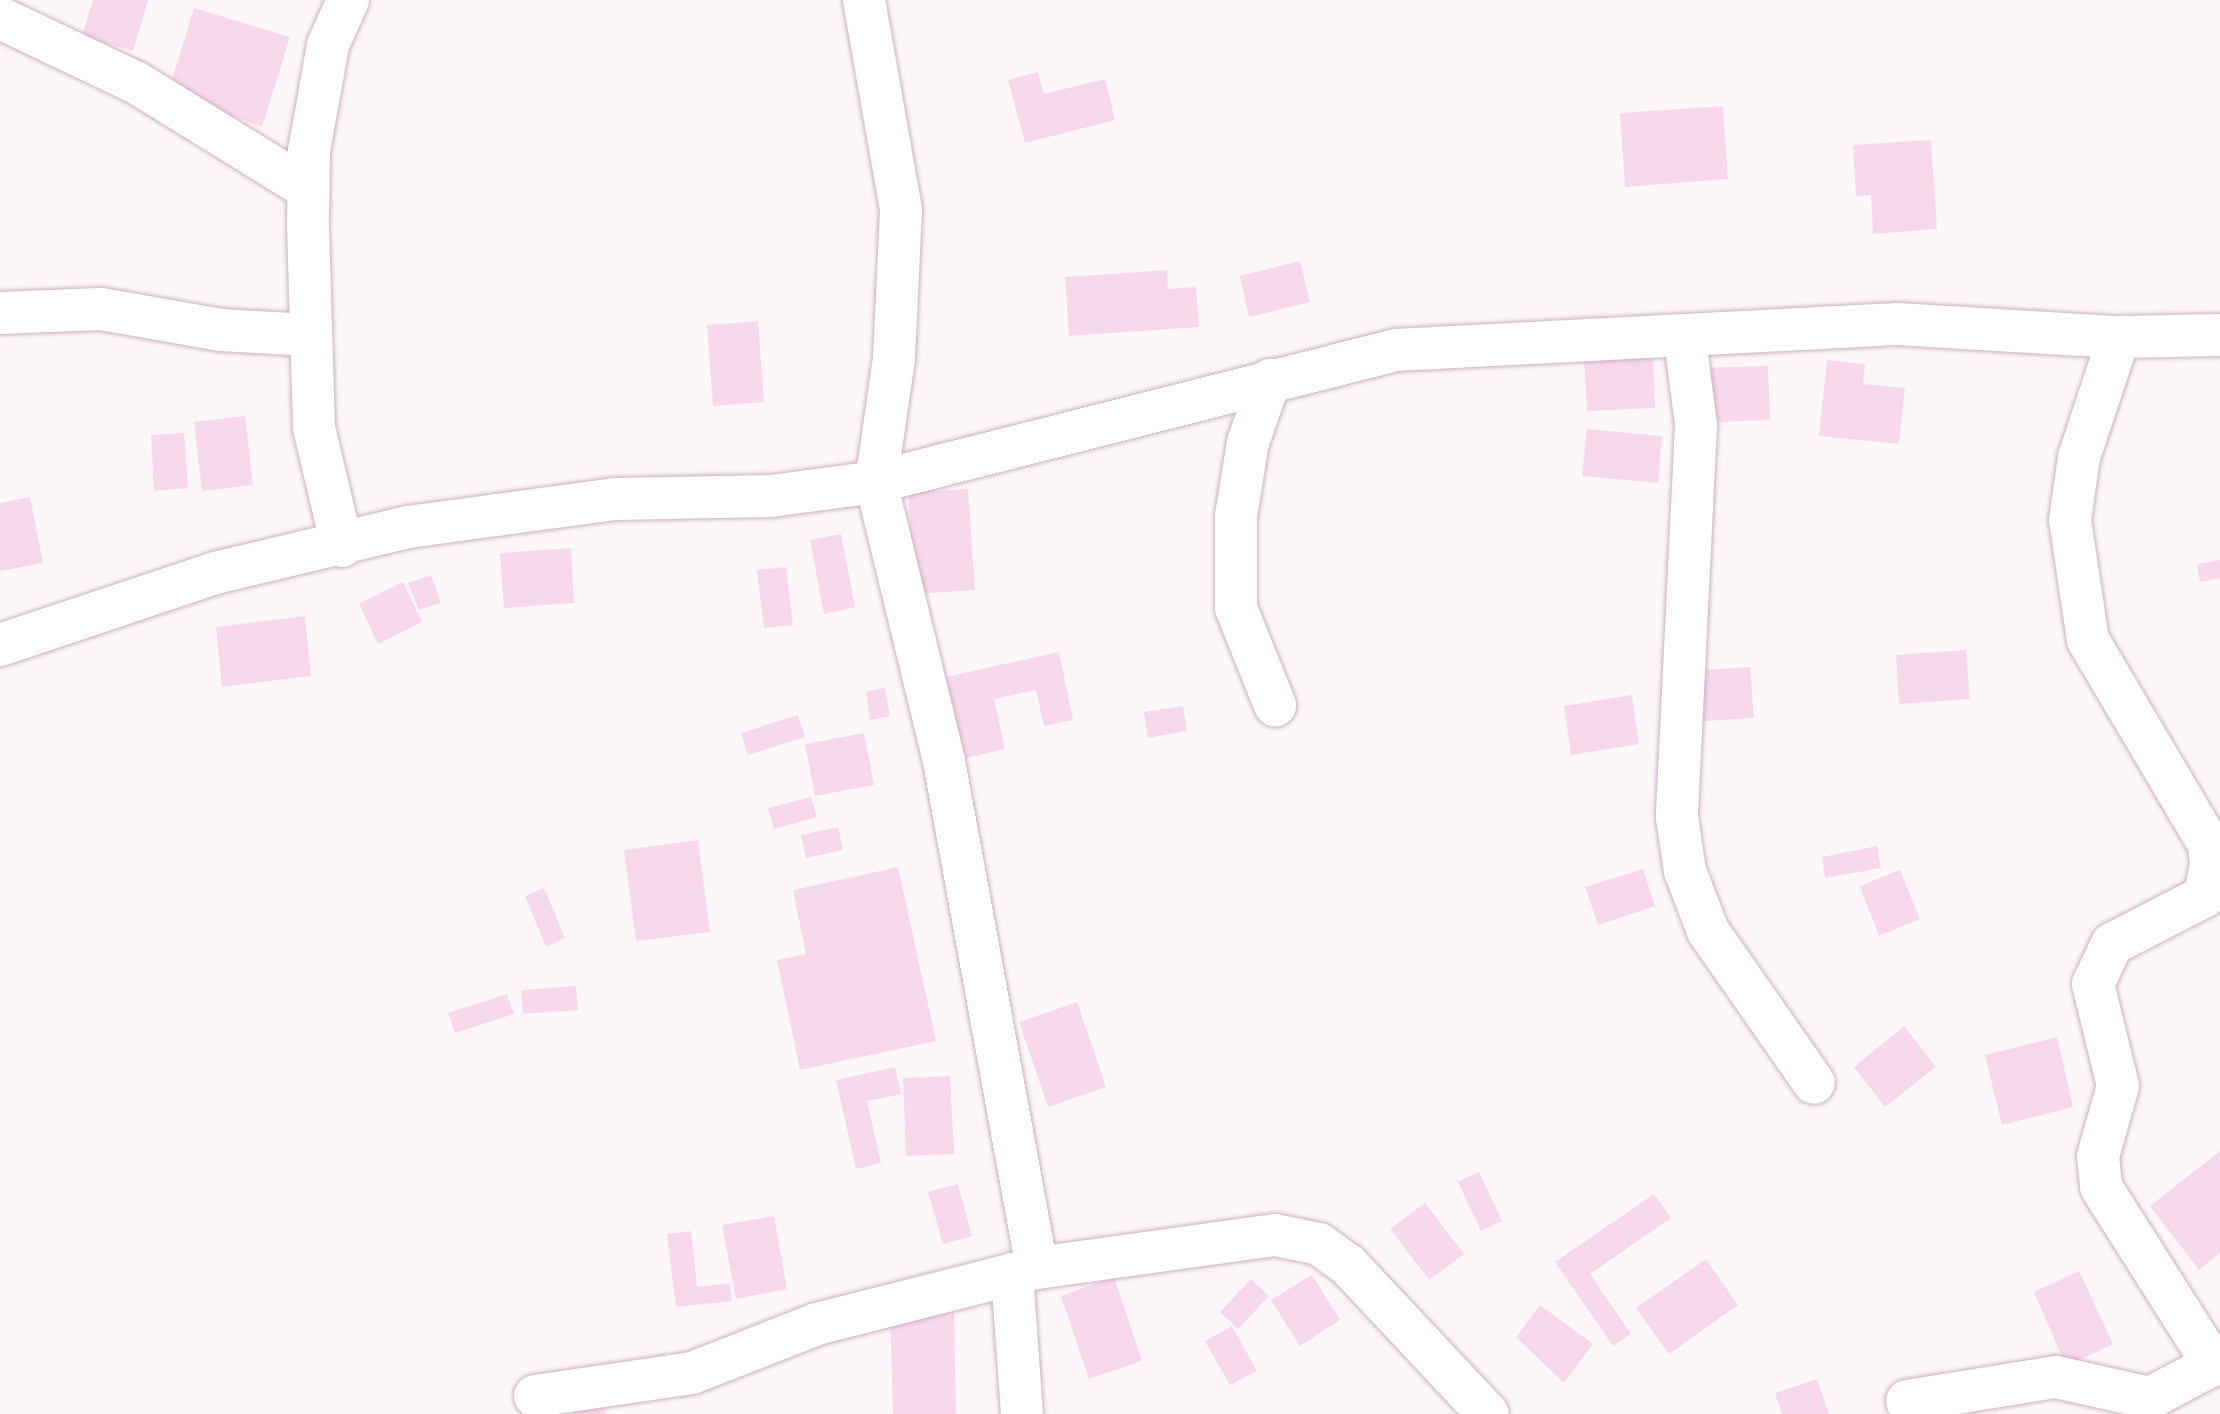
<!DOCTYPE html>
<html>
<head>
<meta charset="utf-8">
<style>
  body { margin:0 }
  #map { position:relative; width:2220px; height:1414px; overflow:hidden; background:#fdf7fa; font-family:"Space Grotesk",sans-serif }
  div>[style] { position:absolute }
  .building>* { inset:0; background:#f8d9eb }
  .roads { filter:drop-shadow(0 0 2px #ceb0c1) drop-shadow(0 0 2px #ceb0c1) }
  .street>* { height:42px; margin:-21px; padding:0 21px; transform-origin:21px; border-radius:21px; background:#fff }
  span { translate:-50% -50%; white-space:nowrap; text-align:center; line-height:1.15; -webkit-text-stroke:6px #fdf7fa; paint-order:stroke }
</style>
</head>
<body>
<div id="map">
  <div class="building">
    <i style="clip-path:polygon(93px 0,148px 0,133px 51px,82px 36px)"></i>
    <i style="clip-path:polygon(194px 8px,290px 37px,262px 127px,168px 93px)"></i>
    <i style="clip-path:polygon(1038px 72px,1044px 94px,1105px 79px,1115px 120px,1025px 143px,1008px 80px)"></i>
    <i style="clip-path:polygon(1723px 106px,1728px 179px,1625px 187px,1620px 113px)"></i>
    <i style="clip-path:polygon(1931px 140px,1937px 229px,1873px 234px,1871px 195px,1856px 196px,1853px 145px)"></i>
    <i style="clip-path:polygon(1300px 261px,1310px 302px,1249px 317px,1240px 276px)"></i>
    <i style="clip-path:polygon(1167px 270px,1168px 289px,1196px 287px,1199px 327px,1069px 336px,1065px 277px)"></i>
    <i style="clip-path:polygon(758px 321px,764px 402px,713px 406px,707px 325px)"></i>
    <i style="clip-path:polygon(1653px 354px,1655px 408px,1587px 411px,1584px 357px)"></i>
    <i style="clip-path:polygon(1827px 360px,1865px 364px,1863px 384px,1905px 388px,1899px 444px,1819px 436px)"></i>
    <i style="clip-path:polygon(1768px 366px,1770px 420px,1698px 423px,1696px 368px)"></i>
    <i style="clip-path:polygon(245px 416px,253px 485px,202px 491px,194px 422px)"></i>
    <i style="clip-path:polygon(1587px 429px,1662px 436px,1658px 483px,1582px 476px)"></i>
    <i style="clip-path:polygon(184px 433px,188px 488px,154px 491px,151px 435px)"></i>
    <i style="clip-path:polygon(968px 489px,975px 590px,915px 594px,908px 493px)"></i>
    <i style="clip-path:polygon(30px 497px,43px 563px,0 571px,0 503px)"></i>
    <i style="clip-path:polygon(841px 534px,855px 607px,824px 614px,810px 540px)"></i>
    <i style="clip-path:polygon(571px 548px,574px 603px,504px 608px,500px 553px)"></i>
    <i style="clip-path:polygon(2220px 560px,2220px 578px,2200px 582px,2197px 564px)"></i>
    <i style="clip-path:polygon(786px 567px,793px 625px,764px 628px,757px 570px)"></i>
    <i style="clip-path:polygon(431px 575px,441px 603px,419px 610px,408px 583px)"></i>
    <i style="clip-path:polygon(403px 582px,422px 622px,378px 644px,359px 604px)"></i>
    <i style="clip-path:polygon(305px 616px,311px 676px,222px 687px,216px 627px)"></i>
    <i style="clip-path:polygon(1966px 650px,1970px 699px,1899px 704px,1896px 655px)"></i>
    <i style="clip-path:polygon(1059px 652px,1073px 720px,1044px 726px,1036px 690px,994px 699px,1005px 749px,963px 759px,946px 677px)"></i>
    <i style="clip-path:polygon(1750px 667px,1754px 718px,1688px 722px,1684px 671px)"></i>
    <i style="clip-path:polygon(885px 688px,890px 716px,870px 720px,866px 691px)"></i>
    <i style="clip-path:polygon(1632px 695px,1639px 744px,1571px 755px,1564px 706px)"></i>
    <i style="clip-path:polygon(1183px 706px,1187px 731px,1148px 738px,1144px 712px)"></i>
    <i style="clip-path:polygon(798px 715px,805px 737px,748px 755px,741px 733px)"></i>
    <i style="clip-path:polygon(864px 733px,874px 785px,815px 796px,805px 744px)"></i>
    <i style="clip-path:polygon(811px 797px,817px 817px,774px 829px,768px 808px)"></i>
    <i style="clip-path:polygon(838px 827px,843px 850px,806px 858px,801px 835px)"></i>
    <i style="clip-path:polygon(698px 840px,710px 932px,636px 941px,624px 850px)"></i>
    <i style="clip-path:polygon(1877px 846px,1881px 868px,1825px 878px,1822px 857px)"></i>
    <i style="clip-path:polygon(898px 867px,936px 1041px,800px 1070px,777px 960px,806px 954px,793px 890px)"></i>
    <i style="clip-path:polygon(1643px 869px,1655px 906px,1598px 925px,1585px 887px)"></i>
    <i style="clip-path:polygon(1900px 870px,1920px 919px,1879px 936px,1860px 886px)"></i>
    <i style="clip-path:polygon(544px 888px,565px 938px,546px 947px,525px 896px)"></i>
    <i style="clip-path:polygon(576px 986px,578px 1010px,523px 1014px,521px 990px)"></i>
    <i style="clip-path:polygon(507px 994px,514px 1014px,455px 1033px,448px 1013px)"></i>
    <i style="clip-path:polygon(1077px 1002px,1106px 1087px,1048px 1107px,1019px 1022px)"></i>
    <i style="clip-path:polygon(1904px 1026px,1936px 1067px,1885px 1107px,1854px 1067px)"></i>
    <i style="clip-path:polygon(2057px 1037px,2073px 1107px,2002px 1125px,1985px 1055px)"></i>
    <i style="clip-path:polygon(895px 1067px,901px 1094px,867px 1101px,881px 1163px,856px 1169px,836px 1080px)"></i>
    <i style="clip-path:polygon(950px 1076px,954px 1154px,906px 1156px,903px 1078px)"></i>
    <i style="clip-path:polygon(2220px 1151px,2220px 1253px,2199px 1270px,2150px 1206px)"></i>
    <i style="clip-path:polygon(1479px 1172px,1502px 1221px,1481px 1231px,1458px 1182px)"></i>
    <i style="clip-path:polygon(958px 1184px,972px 1236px,943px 1244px,928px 1192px)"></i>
    <i style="clip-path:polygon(1654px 1194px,1671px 1218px,1590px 1274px,1631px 1334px,1613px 1346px,1555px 1262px)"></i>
    <i style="clip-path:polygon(1425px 1203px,1464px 1254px,1429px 1280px,1390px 1229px)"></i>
    <i style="clip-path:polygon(774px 1216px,787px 1289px,736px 1299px,722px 1225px)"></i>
    <i style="clip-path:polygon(691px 1231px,697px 1287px,730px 1283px,732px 1301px,676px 1307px,667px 1234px)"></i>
    <i style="clip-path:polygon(1706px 1259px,1738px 1305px,1669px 1354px,1636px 1308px)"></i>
    <i style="clip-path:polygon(2079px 1271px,2113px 1344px,2066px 1366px,2034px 1292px)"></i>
    <i style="clip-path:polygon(1312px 1275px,1340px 1320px,1300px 1346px,1271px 1300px)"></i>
    <i style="clip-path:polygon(1114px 1277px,1142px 1361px,1089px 1379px,1061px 1296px)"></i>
    <i style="clip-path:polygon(1251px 1279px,1269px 1296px,1238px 1329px,1220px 1312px)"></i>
    <i style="clip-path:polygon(1540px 1305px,1593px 1344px,1564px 1383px,1516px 1337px)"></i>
    <i style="clip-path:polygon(954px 1312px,956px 1414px,893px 1414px,890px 1313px)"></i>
    <i style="clip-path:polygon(1232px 1326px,1257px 1371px,1230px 1385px,1205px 1341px)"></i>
    <i style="clip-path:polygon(1817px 1379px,1829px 1414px,1782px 1414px,1775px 1393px)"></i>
    <i style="clip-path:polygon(599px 1396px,606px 1414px,575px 1414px,572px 1406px)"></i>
  </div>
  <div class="roads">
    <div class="street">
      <i style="left:864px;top:0;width:213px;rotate:80deg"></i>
      <i style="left:901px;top:210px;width:149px;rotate:92.7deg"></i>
      <i style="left:894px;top:359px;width:124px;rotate:98.3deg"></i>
      <i style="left:876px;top:482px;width:287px;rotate:76.3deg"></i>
      <i style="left:944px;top:761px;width:515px;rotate:79.61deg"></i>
      <i style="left:0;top:18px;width:149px;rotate:25.4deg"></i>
      <i style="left:135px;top:82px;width:203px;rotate:31.7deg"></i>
      <i style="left:0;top:313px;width:101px;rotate:-2.3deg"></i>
      <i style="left:101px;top:309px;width:122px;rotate:9.9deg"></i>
      <i style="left:221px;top:330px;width:87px;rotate:3.3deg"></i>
      <i style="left:2119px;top:337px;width:126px;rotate:108.4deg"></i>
      <i style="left:2079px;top:457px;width:64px;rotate:98.1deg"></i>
      <i style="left:2070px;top:520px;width:121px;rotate:81.5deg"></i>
      <i style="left:2088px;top:640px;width:238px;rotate:59.4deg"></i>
      <i style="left:2209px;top:845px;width:19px;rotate:84deg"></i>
      <i style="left:2211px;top:864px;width:33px;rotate:101deg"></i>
      <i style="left:2205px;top:896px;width:105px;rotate:152.7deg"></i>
      <i style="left:2112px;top:944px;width:44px;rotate:115.4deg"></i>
      <i style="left:2093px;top:984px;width:105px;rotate:76.2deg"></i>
      <i style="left:2118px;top:1086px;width:73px;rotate:105.9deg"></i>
      <i style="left:2098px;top:1156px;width:31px;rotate:84deg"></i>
      <i style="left:2101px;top:1187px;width:211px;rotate:57.6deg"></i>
      <i style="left:1685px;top:340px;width:86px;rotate:82.6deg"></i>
      <i style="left:1696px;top:425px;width:392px;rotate:92.8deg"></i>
      <i style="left:1677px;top:817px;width:55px;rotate:81.6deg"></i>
      <i style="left:1685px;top:871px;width:64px;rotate:69deg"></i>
      <i style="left:1708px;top:931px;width:185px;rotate:55.1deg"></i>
      <i style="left:1270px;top:380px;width:66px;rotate:109.5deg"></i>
      <i style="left:1248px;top:442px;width:75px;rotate:99.2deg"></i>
      <i style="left:1236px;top:516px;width:92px;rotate:90deg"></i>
      <i style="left:1236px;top:608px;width:105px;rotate:68.1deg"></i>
      <i style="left:342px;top:546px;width:121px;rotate:-103.3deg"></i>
      <i style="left:314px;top:428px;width:205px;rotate:-91.7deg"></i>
      <i style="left:308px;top:223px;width:72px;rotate:-89.2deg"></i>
      <i style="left:309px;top:151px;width:108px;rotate:-79.8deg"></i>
      <i style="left:328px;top:45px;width:49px;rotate:-66deg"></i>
      <i style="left:0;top:645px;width:227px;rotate:-18.5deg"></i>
      <i style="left:215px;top:573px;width:198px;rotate:-13.4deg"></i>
      <i style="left:408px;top:527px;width:209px;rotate:-7.7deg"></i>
      <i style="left:615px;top:499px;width:156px;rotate:-1.1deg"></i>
      <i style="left:771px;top:496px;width:106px;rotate:-7.6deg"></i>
      <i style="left:876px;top:482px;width:536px;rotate:-14.24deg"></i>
      <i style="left:1396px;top:350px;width:502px;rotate:-2.97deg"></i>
      <i style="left:1897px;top:324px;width:222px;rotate:3.4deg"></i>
      <i style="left:2119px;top:337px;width:101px;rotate:-1.1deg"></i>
      <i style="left:1012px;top:1274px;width:140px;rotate:85.9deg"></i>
      <i style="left:535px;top:1396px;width:159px;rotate:-8.3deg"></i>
      <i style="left:692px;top:1373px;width:134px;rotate:-21.4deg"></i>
      <i style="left:817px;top:1324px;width:227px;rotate:-14.3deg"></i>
      <i style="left:1037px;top:1268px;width:240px;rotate:-7.9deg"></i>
      <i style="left:1275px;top:1235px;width:45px;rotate:11.6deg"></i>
      <i style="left:1319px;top:1244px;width:36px;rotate:36deg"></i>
      <i style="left:1348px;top:1265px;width:204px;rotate:46.8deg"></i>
      <i style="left:1907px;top:1401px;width:151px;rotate:-9.2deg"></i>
      <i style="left:2056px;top:1377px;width:96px;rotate:12.6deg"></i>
      <i style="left:2150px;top:1398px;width:79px;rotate:-27.9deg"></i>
    </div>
  </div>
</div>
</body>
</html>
